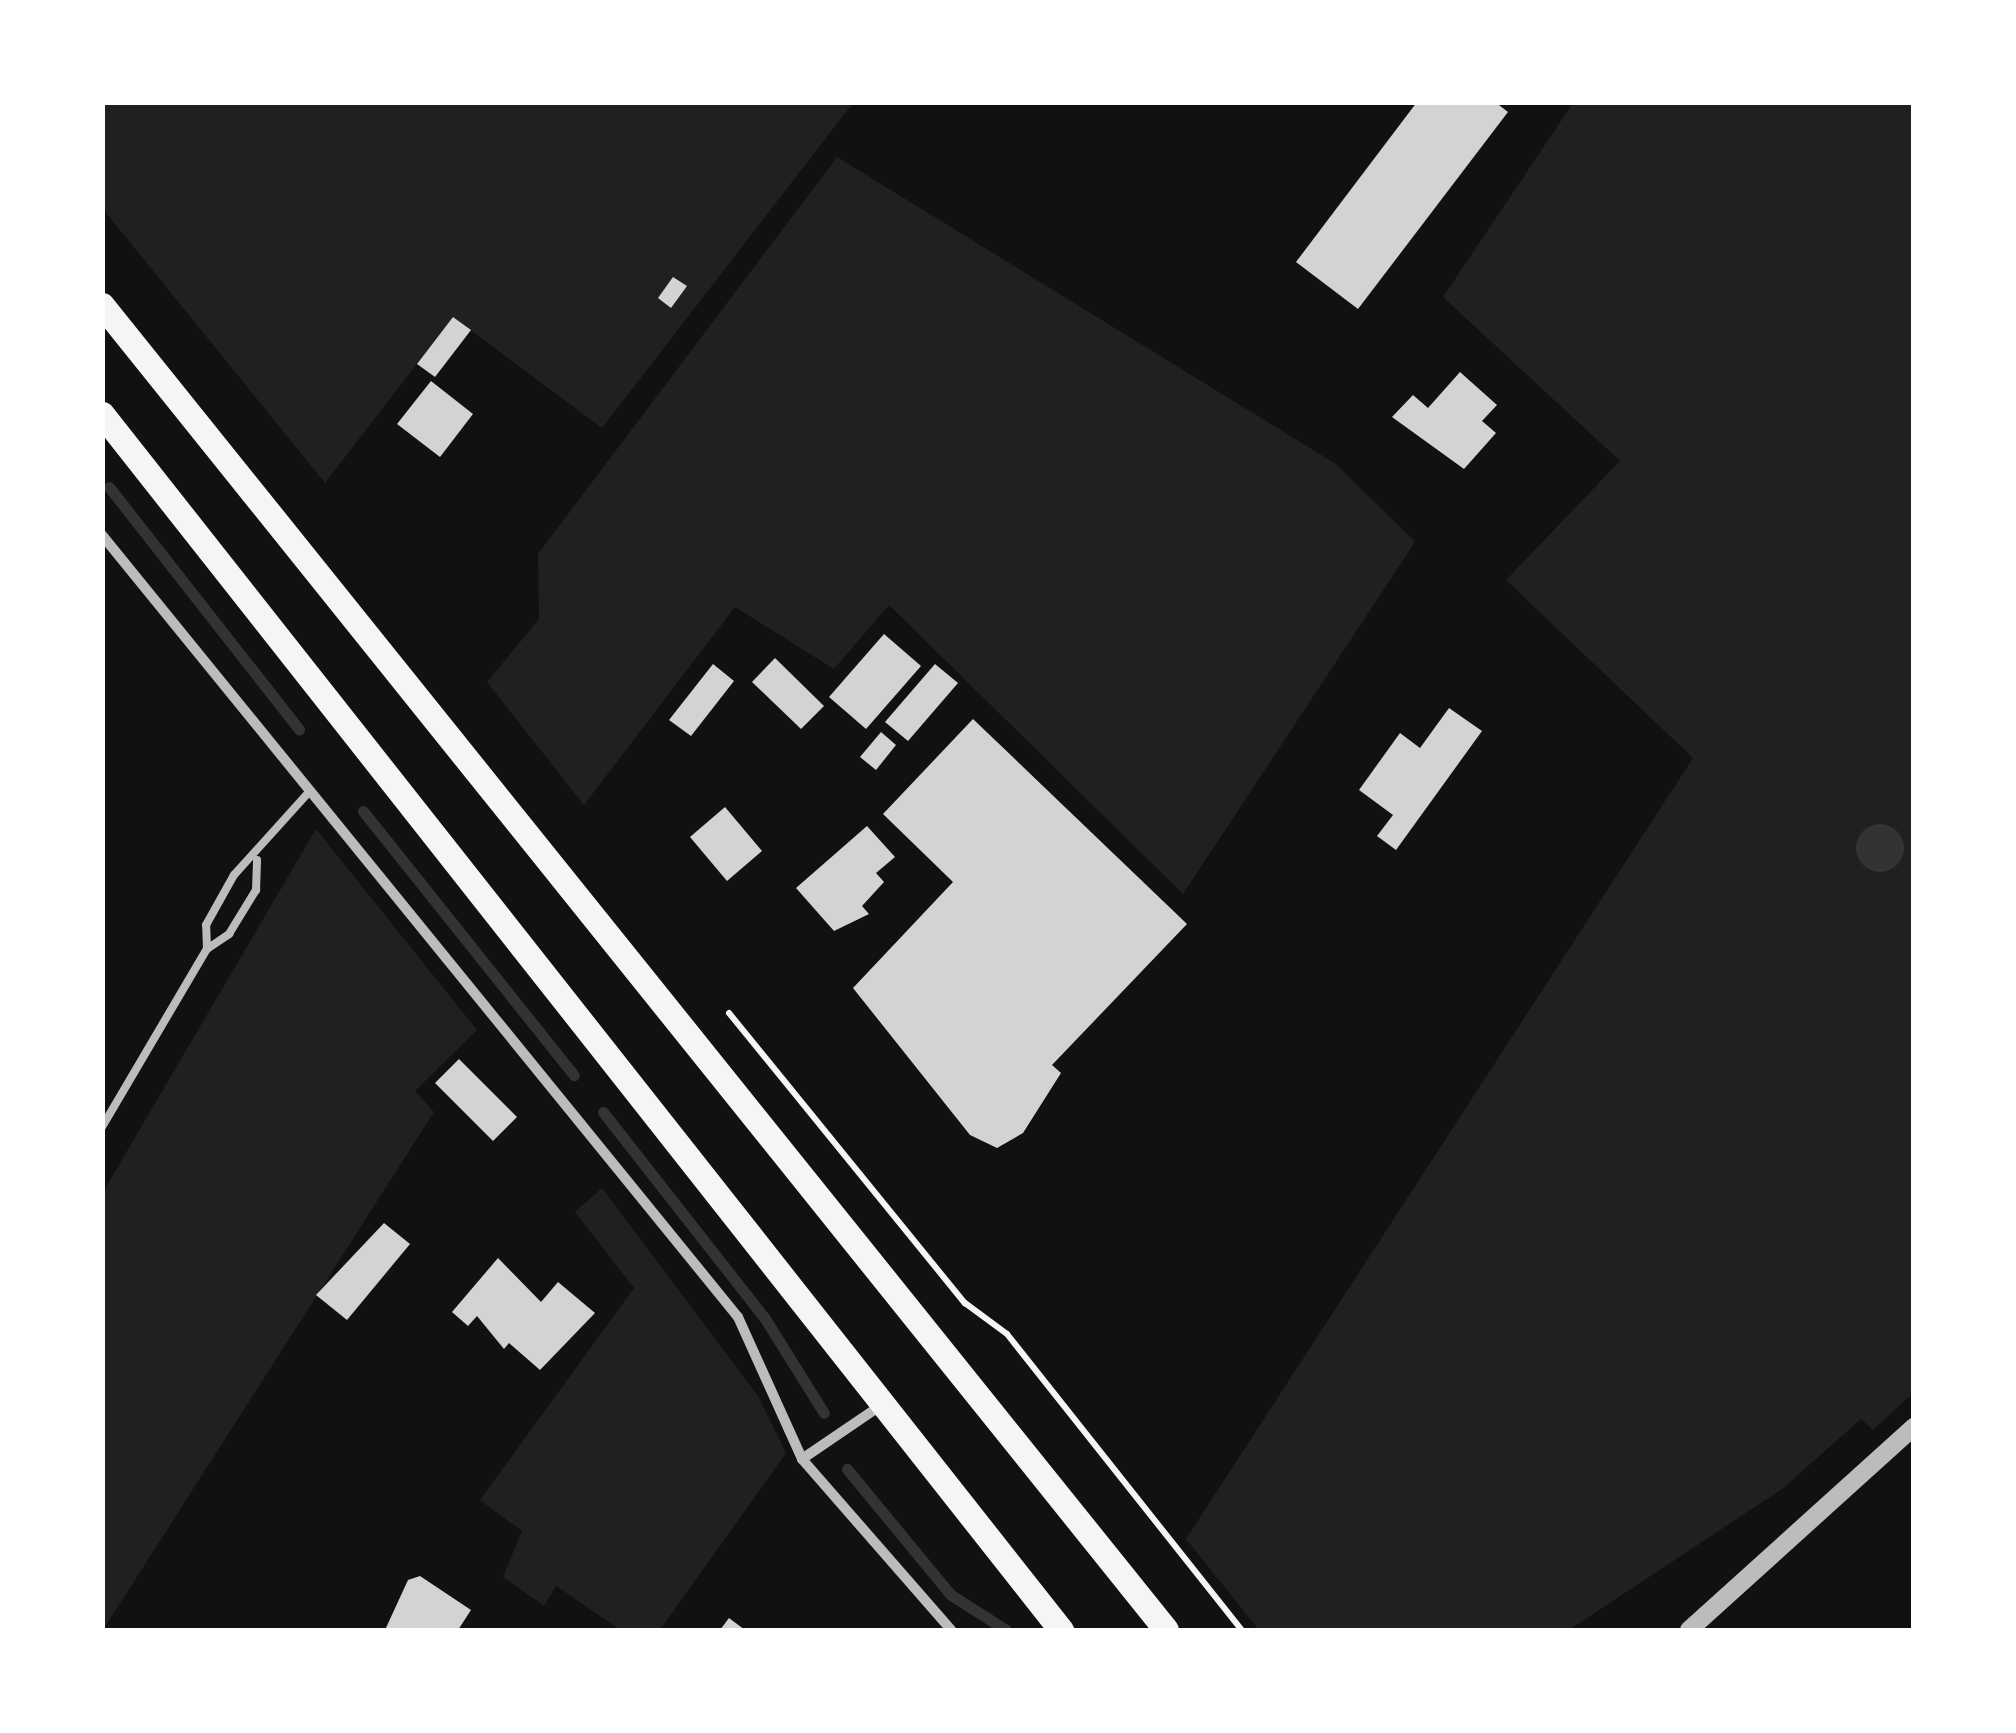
<!DOCTYPE html>
<html>
<head>
<meta charset="utf-8">
<style>
  body { margin:0 }
  #map { position:relative; width:2016px; height:1733px; overflow:hidden; background:#111; font-family:"Source Sans 3",sans-serif }
  div>[style] { position:absolute }
  .green>* { inset:0; background:#202020 }
  .water>* { inset:0; background:#333 }
  .round { border-radius:50% }
  .stream>* { height:11px; margin:-5.5px; padding:0 5.5px; transform-origin:5.5px; border-radius:5.5px; background:#333 }
  .building>* { inset:0; background:#d3d3d3 }
  .path>* { height:6px; margin:-3px; padding:0 3px; transform-origin:3px; border-radius:3px; background:#f5f5f5 }
  .service>* { height:8px; margin:-4px; padding:0 4px; transform-origin:4px; border-radius:4px; background:#bcbcbc }
  .minor>* { height:10px; margin:-5px; padding:0 5px; transform-origin:5px; border-radius:5px; background:#bcbcbc }
  .tertiary>* { height:18px; margin:-9px; padding:0 9px; transform-origin:9px; border-radius:9px; background:#bcbcbc }
  .primary>* { height:25px; margin:-12.5px; padding:0 12.5px; transform-origin:12.5px; border-radius:12.5px; background:#f5f5f5 }
  span { translate:-50% -50%; white-space:nowrap; text-align:center; line-height:1.15; -webkit-text-stroke:9px #fff; paint-order:stroke }
  .frame { position:absolute; inset:0; border:105px solid #fff; pointer-events:none }
</style>
</head>
<body>
<div id="map">
  <div class="green">
    <i style="clip-path:polygon(102px 103px,853px 103px,602px 428px,453px 317px,325px 483px,103px 209px)"></i>
    <i style="clip-path:polygon(1573px 103px,1913px 103px,1913px 1393px,1873px 1430px,1861px 1419px,1782px 1489px,1569px 1630px,1259px 1630px,1186px 1539px,1693px 758px,1506px 580px,1620px 461px,1443px 297px)"></i>
    <i style="clip-path:polygon(837px 157px,1336px 464px,1415px 542px,1183px 894px,889px 605px,834px 669px,735px 607px,584px 805px,487px 682px,539px 619px,538px 554px)"></i>
    <i style="clip-path:polygon(316px 829px,477px 1030px,415px 1091px,434px 1112px,103px 1630px,103px 1192px)"></i>
    <i style="clip-path:polygon(602px 1188px,758px 1396px,786px 1453px,660px 1630px,621px 1630px,556px 1586px,544px 1606px,503px 1577px,522px 1531px,480px 1500px,634px 1288px,575px 1212px)"></i>
  </div>
  <div class="water">
    <i class="round" style="left:1856px;top:824px;width:48px;height:48px"></i>
  </div>
  <div class="stream">
    <i style="left:109px;top:487px;width:308px;rotate:51.9deg"></i>
    <i style="left:363px;top:811px;width:338px;rotate:51.4deg"></i>
    <i style="left:603px;top:1112px;width:261px;rotate:51.9deg"></i>
    <i style="left:764px;top:1317px;width:113px;rotate:58deg"></i>
    <i style="left:847px;top:1469px;width:163px;rotate:50.5deg"></i>
    <i style="left:951px;top:1595px;width:65px;rotate:32.5deg"></i>
  </div>
  <div class="building">
    <i style="clip-path:polygon(1417px 102px,1495px 102px,1508px 112px,1358px 309px,1296px 262px)"></i>
    <i style="clip-path:polygon(673px 277px,687px 286px,671px 308px,658px 298px)"></i>
    <i style="clip-path:polygon(453px 317px,471px 330px,435px 377px,417px 364px)"></i>
    <i style="clip-path:polygon(1460px 372px,1497px 405px,1482px 421px,1496px 433px,1464px 469px,1392px 417px,1413px 395px,1428px 408px)"></i>
    <i style="clip-path:polygon(431px 381px,473px 414px,440px 457px,397px 424px)"></i>
    <i style="clip-path:polygon(884px 634px,921px 666px,866px 729px,829px 697px)"></i>
    <i style="clip-path:polygon(775px 658px,824px 706px,801px 729px,752px 682px)"></i>
    <i style="clip-path:polygon(713px 664px,734px 681px,691px 736px,669px 720px)"></i>
    <i style="clip-path:polygon(935px 664px,958px 683px,908px 741px,885px 722px)"></i>
    <i style="clip-path:polygon(1449px 708px,1482px 731px,1396px 850px,1377px 836px,1393px 815px,1359px 790px,1400px 733px,1420px 748px)"></i>
    <i style="clip-path:polygon(973px 719px,1187px 924px,1052px 1065px,1061px 1073px,1023px 1133px,997px 1148px,970px 1135px,853px 988px,953px 882px,883px 814px)"></i>
    <i style="clip-path:polygon(881px 732px,896px 745px,876px 770px,860px 757px)"></i>
    <i style="clip-path:polygon(725px 807px,762px 851px,727px 881px,690px 837px)"></i>
    <i style="clip-path:polygon(867px 826px,895px 857px,876px 873px,884px 882px,862px 906px,869px 914px,834px 931px,796px 888px)"></i>
    <i style="clip-path:polygon(459px 1059px,517px 1117px,493px 1141px,435px 1083px)"></i>
    <i style="clip-path:polygon(384px 1223px,410px 1244px,347px 1320px,316px 1295px)"></i>
    <i style="clip-path:polygon(498px 1258px,541px 1302px,558px 1282px,595px 1313px,540px 1370px,509px 1343px,504px 1349px,477px 1316px,468px 1326px,452px 1312px)"></i>
    <i style="clip-path:polygon(420px 1576px,471px 1610px,458px 1630px,385px 1630px,408px 1580px)"></i>
    <i style="clip-path:polygon(729px 1618px,745px 1630px,720px 1630px)"></i>
  </div>
  <div class="path">
    <i style="left:729px;top:1013px;width:374px;rotate:50.9deg"></i>
    <i style="left:965px;top:1303px;width:52px;rotate:36.4deg"></i>
    <i style="left:1007px;top:1334px;width:378px;rotate:51.6deg"></i>
  </div>
  <div class="service">
    <i style="left:207px;top:949px;width:24px;rotate:-92deg"></i>
    <i style="left:206px;top:925px;width:57px;rotate:-60.8deg"></i>
    <i style="left:234px;top:875px;width:112px;rotate:-47.9deg"></i>
    <i style="left:102px;top:1127px;width:207px;rotate:-59.5deg"></i>
    <i style="left:207px;top:949px;width:27px;rotate:-34deg"></i>
    <i style="left:229px;top:934px;width:52px;rotate:-58.5deg"></i>
    <i style="left:256px;top:890px;width:30px;rotate:-88deg"></i>
  </div>
  <div class="minor">
    <i style="left:102px;top:535px;width:1008px;rotate:50.88deg"></i>
    <i style="left:738px;top:1317px;width:156px;rotate:65.7deg"></i>
    <i style="left:802px;top:1459px;width:227px;rotate:48.9deg"></i>
    <i style="left:802px;top:1459px;width:94px;rotate:-34.2deg"></i>
  </div>
  <div class="tertiary">
    <i style="left:1689px;top:1630px;width:303px;rotate:-42.1deg"></i>
  </div>
  <div class="primary">
    <i style="left:102px;top:305px;width:1699px;rotate:51.23deg"></i>
    <i style="left:102px;top:414px;width:1549px;rotate:51.74deg"></i>
  </div>
  <div class="frame"></div>
</div>
</body>
</html>
